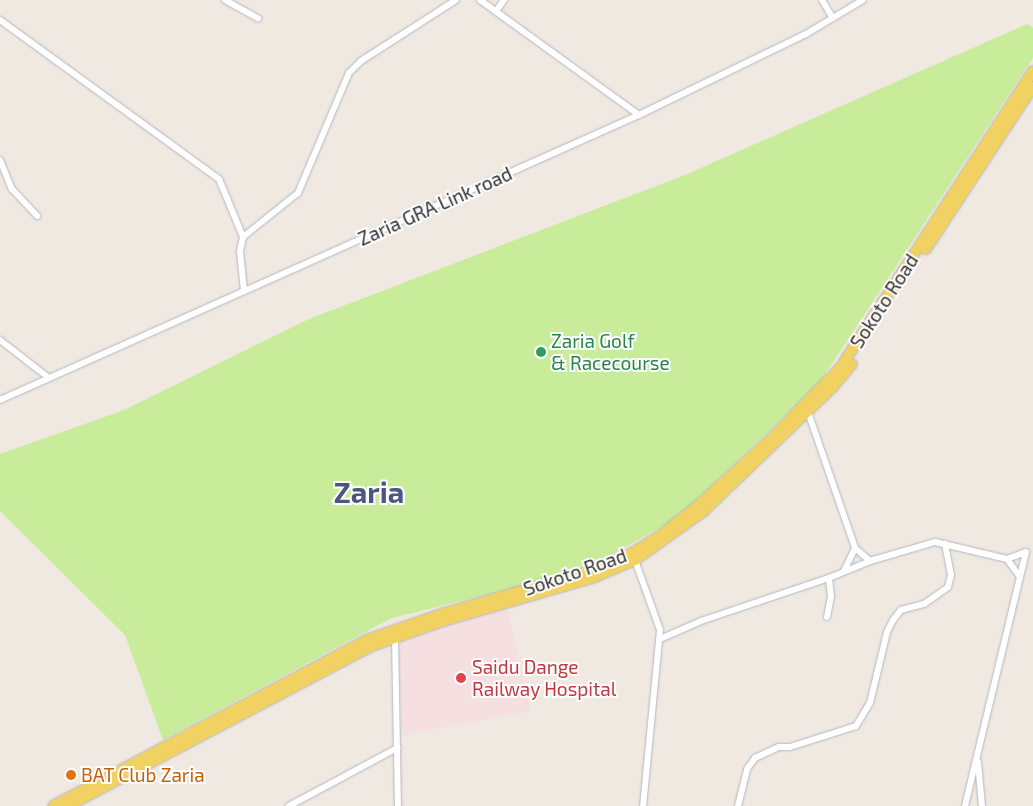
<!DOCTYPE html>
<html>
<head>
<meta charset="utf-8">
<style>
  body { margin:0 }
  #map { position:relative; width:1033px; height:806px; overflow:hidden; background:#efe9e1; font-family:"Exo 2",sans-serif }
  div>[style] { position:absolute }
  .medical>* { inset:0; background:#f5dfe0 }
  .pitch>* { inset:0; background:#c9ec9a }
  .roads { filter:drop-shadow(0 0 1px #b4b7c1) drop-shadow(0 0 1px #b4b7c1) }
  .street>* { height:6px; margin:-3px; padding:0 3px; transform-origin:3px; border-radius:3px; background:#fff }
  .primary>* { height:10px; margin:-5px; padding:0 5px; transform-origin:5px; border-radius:5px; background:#f2d163 }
  .dots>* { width:14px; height:14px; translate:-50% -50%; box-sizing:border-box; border:2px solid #fff; border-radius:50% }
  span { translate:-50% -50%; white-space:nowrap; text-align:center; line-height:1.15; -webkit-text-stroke:4px #fff; paint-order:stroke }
  .street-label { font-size:19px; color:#2e2e2e }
  .leisure-label { font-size:19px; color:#27864d }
  .left { translate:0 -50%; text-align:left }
  .health-label { font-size:19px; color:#be3a42 }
  .food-label { font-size:19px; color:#c56008 }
  .town-label { font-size:29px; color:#4d5680; font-weight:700 }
</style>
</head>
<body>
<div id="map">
  <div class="medical">
    <i style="clip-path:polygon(507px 607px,531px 711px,402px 735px,398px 644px,402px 636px)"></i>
  </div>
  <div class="pitch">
    <i style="clip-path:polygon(1027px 24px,1033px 28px,1033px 58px,818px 385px,677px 518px,613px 554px,530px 584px,392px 618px,163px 740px,125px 635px,0 511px,0 454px,124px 410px,309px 319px,685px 175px)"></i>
  </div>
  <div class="roads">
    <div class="street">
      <i style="left:225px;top:0;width:38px;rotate:29deg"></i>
      <i style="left:480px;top:0;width:196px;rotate:35.9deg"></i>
      <i style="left:822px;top:0;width:21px;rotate:59deg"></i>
      <i style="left:496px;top:11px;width:14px;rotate:-54deg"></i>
      <i style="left:0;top:20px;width:271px;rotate:36deg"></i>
      <i style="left:219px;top:179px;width:63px;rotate:67.5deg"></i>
      <i style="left:243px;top:237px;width:14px;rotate:102deg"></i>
      <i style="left:240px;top:251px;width:40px;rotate:84.3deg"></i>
      <i style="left:0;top:160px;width:31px;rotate:68deg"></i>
      <i style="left:12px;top:189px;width:37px;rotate:47deg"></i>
      <i style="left:243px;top:237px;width:70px;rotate:-38.7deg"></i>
      <i style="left:298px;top:193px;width:130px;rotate:-67deg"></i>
      <i style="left:349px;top:73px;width:17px;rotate:-45deg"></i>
      <i style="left:361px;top:61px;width:113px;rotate:-32.7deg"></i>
      <i style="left:0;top:340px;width:62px;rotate:37.8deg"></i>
      <i style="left:0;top:400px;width:700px;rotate:-24.04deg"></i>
      <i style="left:639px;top:115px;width:186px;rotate:-25.9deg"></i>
      <i style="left:806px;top:34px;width:66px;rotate:-30.8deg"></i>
      <i style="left:808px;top:412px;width:144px;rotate:70.9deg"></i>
      <i style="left:855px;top:548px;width:20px;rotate:41deg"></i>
      <i style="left:1007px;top:559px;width:22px;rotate:54deg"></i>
      <i style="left:635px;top:560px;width:74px;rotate:70.3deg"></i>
      <i style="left:660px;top:630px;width:177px;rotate:95.5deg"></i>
      <i style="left:844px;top:571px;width:25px;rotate:-64deg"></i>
      <i style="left:827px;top:617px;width:20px;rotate:-79deg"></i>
      <i style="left:831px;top:597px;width:19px;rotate:-96deg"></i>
      <i style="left:395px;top:636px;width:170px;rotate:89deg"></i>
      <i style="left:660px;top:639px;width:45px;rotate:-23.7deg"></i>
      <i style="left:701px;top:621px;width:135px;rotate:-18.6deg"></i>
      <i style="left:829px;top:578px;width:44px;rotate:-22.5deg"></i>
      <i style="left:870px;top:561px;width:68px;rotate:-16.3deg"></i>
      <i style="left:935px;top:542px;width:74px;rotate:13.3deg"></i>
      <i style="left:1007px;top:559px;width:20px;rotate:-20deg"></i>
      <i style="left:978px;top:762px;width:44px;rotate:84.8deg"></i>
      <i style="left:289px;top:806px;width:123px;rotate:-28.2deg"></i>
      <i style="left:738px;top:806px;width:38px;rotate:-76deg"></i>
      <i style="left:747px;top:769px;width:14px;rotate:-54deg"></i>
      <i style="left:755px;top:758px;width:26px;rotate:-25deg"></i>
      <i style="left:779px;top:747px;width:11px"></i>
      <i style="left:790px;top:747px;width:69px;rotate:-17.7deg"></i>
      <i style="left:856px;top:726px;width:27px;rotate:-59deg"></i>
      <i style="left:870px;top:703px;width:73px;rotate:-76.5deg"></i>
      <i style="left:887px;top:632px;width:13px;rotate:-63deg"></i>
      <i style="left:893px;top:620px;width:13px;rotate:-51deg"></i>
      <i style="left:901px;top:610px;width:24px;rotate:-15deg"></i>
      <i style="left:924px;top:604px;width:29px;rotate:-35deg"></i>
      <i style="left:948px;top:587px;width:12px;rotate:-76deg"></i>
      <i style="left:951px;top:575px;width:32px;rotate:-101deg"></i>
      <i style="left:965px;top:806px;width:261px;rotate:-76.5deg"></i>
    </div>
    <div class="primary">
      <i style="left:926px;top:249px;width:194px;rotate:-56.6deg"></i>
      <i style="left:53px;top:806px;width:357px;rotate:-27.9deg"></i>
      <i style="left:369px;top:639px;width:76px;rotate:-19.1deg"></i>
      <i style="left:441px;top:614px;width:158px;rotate:-16.1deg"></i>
      <i style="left:593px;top:570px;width:43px;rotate:-23.6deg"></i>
      <i style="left:632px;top:553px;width:34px;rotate:-32deg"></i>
      <i style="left:661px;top:535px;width:50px;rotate:-38.5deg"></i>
      <i style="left:700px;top:504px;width:102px;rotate:-42.6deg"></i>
      <i style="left:775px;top:435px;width:93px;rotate:-45.9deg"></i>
      <i style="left:840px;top:368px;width:354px;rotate:-57deg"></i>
      <i style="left:68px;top:806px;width:344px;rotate:-27.8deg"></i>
      <i style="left:372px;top:646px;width:75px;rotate:-19.4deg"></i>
      <i style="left:443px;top:621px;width:158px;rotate:-16.1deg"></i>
      <i style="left:595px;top:577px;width:43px;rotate:-23deg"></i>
      <i style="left:635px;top:560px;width:85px;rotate:-35.4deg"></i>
      <i style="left:704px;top:511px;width:178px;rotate:-43.9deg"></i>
      <i style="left:832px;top:388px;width:31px;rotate:-50deg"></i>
    </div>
  </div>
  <div class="dots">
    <i style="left:541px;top:352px;background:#2e9e5b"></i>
    <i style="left:461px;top:678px;background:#e0444e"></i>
    <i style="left:71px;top:775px;background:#e8710a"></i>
  </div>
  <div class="street-label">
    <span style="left:435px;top:206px;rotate:-24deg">Zaria GRA Link road</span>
    <span style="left:884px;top:301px;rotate:-57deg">Sokoto Road</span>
    <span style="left:575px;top:572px;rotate:-19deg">Sokoto Road</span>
  </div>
  <div class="leisure-label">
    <span class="left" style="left:551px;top:352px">Zaria Golf<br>&amp; Racecourse</span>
  </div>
  <div class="health-label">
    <span class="left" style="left:472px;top:678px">Saidu Dange<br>Railway Hospital</span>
  </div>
  <div class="food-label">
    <span class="left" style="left:81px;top:775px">BAT Club Zaria</span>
  </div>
  <div class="town-label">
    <span style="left:369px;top:492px">Zaria</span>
  </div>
</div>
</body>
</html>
